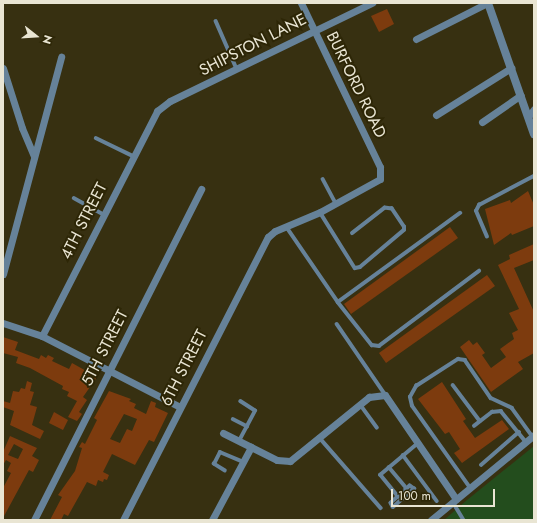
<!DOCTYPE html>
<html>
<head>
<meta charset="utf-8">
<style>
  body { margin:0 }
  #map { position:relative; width:537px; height:523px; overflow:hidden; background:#373011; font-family:Jost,sans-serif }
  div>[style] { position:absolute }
  .green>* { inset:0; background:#234d1d }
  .building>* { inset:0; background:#7d3b0e }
  .service>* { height:3.5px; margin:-1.75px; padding:0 1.75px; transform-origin:1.75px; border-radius:1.75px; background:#668299 }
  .minor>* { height:7px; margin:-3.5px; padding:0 3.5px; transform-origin:3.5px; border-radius:3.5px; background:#668299 }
  .tertiary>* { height:8px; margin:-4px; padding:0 4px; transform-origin:4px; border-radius:4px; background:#668299 }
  span { translate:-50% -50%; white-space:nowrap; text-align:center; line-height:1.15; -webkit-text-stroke:4px #2d2606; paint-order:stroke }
  .street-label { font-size:16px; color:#e9e5d3 }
  .frame { position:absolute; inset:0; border:4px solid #e9e5d3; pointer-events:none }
  .north { position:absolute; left:16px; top:16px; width:40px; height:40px; -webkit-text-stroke:3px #2d2606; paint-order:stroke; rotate:107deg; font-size:11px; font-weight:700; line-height:16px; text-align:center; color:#e9e5d3 }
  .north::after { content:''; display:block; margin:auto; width:14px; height:18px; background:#e9e5d3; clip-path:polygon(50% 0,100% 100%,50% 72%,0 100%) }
  .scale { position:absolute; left:391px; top:489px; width:104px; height:18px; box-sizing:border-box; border:2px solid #e9e5d3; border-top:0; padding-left:5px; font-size:12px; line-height:14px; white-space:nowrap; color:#e9e5d3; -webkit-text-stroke:3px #2d2606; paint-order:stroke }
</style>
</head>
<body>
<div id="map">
  <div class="green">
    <i style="clip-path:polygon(534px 446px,534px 520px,444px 520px,467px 500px)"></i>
  </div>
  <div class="building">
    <i style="clip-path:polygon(387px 9px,394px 24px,379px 32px,371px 16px)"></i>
    <i style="clip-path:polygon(528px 191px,534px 205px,534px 226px,512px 235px,511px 233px,494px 245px,485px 209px,510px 200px,511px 203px)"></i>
    <i style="clip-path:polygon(450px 227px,458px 238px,351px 314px,344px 304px)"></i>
    <i style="clip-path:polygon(534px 244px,534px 260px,514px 268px,534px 312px,534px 353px,518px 362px,523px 369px,491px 392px,460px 347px,469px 340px,473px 345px,477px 342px,485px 353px,482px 355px,491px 368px,506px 357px,500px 349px,514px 339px,512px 333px,518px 330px,509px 313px,519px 309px,498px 265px,510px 259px,509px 255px)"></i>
    <i style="clip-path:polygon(487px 275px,495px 286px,386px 363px,379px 353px)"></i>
    <i style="clip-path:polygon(3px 337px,18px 342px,15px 350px,39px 359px,41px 355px,46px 358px,48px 355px,54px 358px,52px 361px,69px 369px,72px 363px,97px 377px,83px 397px,87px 400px,79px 412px,82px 414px,77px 421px,68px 417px,77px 401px,67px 396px,69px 392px,62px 389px,63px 386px,30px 368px,16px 363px,18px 357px,3px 353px)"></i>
    <i style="clip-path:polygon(27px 381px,32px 383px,30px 391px,34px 392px,30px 405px,37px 407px,32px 425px,44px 431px,40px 439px,10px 425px,14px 411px,3px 407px,3px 401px,10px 403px,13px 391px,19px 392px,21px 388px,25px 389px)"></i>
    <i style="clip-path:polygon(442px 382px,466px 419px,463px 421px,475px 438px,502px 420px,509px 429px,462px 463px,454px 453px,460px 449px,449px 432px,445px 434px,418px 399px)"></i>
    <i style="clip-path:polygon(evenodd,109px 391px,131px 399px,129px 401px,136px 404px,134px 408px,146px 414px,151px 401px,156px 403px,155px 407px,168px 413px,154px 442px,149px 440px,135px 465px,112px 454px,103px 472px,109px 475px,107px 480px,104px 479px,103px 482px,98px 480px,96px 486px,87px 482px,68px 516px,64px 514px,61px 520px,50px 520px,62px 497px,58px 495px,75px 471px,82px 448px,79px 447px,82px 442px,85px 444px,97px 420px,94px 418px,109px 391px,124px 414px,137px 419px,132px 431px,127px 429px,120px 443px,110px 439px,124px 414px)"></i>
    <i style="clip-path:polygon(54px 412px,68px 420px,63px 430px,49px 423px)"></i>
    <i style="clip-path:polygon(evenodd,10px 436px,37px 448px,32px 456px,39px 460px,33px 472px,29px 470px,3px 518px,3px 488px,11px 473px,7px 471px,11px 463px,6px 460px,3px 465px,3px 452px,10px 436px,14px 444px,23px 449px,18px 459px,8px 455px,14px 444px)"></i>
  </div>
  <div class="service">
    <i style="left:216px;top:21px;width:52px;rotate:66.4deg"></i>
    <i style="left:96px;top:138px;width:41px;rotate:25.9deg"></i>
    <i style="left:323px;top:179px;width:27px;rotate:62deg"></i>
    <i style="left:74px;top:198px;width:33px;rotate:29deg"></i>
    <i style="left:320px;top:212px;width:66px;rotate:58deg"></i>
    <i style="left:355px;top:268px;width:5px;rotate:-11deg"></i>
    <i style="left:360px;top:267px;width:57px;rotate:-40.1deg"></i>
    <i style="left:404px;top:230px;width:3px;rotate:-90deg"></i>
    <i style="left:404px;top:227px;width:22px;rotate:-124deg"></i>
    <i style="left:392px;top:209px;width:7px;rotate:-172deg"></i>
    <i style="left:385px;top:208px;width:41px;rotate:142deg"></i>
    <i style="left:286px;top:226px;width:92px;rotate:55.6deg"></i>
    <i style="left:338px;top:302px;width:151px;rotate:-36.1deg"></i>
    <i style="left:487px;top:237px;width:28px;rotate:-113deg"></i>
    <i style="left:476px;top:211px;width:7px;rotate:-63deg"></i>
    <i style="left:479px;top:205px;width:62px;rotate:-27.8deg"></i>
    <i style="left:338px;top:302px;width:55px;rotate:51.7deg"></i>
    <i style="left:372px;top:345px;width:7px;rotate:8deg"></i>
    <i style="left:379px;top:346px;width:125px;rotate:-36.9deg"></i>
    <i style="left:337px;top:324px;width:85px;rotate:55.6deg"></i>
    <i style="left:453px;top:385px;width:45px;rotate:53.1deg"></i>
    <i style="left:360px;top:404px;width:29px;rotate:54deg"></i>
    <i style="left:233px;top:419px;width:16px;rotate:27deg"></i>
    <i style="left:474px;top:426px;width:23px;rotate:-38deg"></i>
    <i style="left:492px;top:412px;width:9px;rotate:-6deg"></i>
    <i style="left:501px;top:411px;width:40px;rotate:51deg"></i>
    <i style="left:319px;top:437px;width:94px;rotate:48.9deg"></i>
    <i style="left:239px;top:441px;width:34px;rotate:-62deg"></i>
    <i style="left:255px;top:411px;width:17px;rotate:-147deg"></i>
    <i style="left:403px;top:455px;width:57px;rotate:53.5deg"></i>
    <i style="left:481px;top:465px;width:50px;rotate:-41deg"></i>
    <i style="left:389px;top:467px;width:25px;rotate:50deg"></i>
    <i style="left:225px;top:471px;width:13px;rotate:-148deg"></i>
    <i style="left:214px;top:464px;width:13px;rotate:-63deg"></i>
    <i style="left:220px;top:452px;width:25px;rotate:23deg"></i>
    <i style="left:470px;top:488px;width:100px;rotate:-125.3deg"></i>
    <i style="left:412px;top:406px;width:9px;rotate:-103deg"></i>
    <i style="left:410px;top:397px;width:13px;rotate:-61deg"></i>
    <i style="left:416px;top:386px;width:50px;rotate:-32.7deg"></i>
    <i style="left:458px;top:359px;width:7px;rotate:8deg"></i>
    <i style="left:465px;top:360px;width:46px;rotate:55.6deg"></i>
    <i style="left:491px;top:398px;width:23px;rotate:25deg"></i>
    <i style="left:512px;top:408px;width:34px;rotate:54deg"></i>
    <i style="left:398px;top:497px;width:9px;rotate:139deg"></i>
    <i style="left:391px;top:503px;width:4px;rotate:63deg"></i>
    <i style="left:393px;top:507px;width:28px;rotate:-41deg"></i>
    <i style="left:414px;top:489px;width:5px;rotate:-143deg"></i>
    <i style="left:410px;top:486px;width:16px;rotate:137deg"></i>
    <i style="left:398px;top:497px;width:28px;rotate:-129deg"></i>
    <i style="left:380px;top:475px;width:50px;rotate:-40.1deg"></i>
    <i style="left:453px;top:502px;width:21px;rotate:59deg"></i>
  </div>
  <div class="minor">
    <i style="left:416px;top:39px;width:80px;rotate:-26.9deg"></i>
    <i style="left:3px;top:68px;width:63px;rotate:72.4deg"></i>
    <i style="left:22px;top:128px;width:30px;rotate:67deg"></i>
    <i style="left:436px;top:115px;width:89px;rotate:-32.1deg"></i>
    <i style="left:528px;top:117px;width:10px;rotate:-53deg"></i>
    <i style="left:482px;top:122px;width:47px;rotate:-34.7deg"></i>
    <i style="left:3px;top:274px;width:225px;rotate:-75deg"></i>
    <i style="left:3px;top:323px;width:41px;rotate:18.4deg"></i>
    <i style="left:42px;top:336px;width:155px;rotate:27.2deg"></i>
    <i style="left:42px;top:336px;width:253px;rotate:-62.9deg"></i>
    <i style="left:157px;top:111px;width:16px;rotate:-38deg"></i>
    <i style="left:170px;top:101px;width:225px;rotate:-25.9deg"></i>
    <i style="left:223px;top:433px;width:60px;rotate:26.6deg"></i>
    <i style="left:277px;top:460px;width:13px;rotate:4deg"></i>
    <i style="left:290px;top:461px;width:102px;rotate:-39deg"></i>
    <i style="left:369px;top:397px;width:16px;rotate:-7deg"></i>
    <i style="left:385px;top:395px;width:126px;rotate:55.7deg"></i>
    <i style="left:34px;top:520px;width:371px;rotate:-63.2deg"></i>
    <i style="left:123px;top:520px;width:318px;rotate:-62.9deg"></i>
    <i style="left:268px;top:237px;width:9px;rotate:-41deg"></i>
    <i style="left:275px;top:231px;width:49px;rotate:-22.9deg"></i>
    <i style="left:320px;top:212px;width:68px;rotate:-28.8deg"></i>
    <i style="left:380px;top:179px;width:12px;rotate:-90deg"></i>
    <i style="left:380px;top:167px;width:182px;rotate:-115.7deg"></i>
    <i style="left:212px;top:520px;width:83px;rotate:-61.9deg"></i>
    <i style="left:431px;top:520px;width:134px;rotate:-39.5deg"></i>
  </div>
  <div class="tertiary">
    <i style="left:488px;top:3px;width:139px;rotate:70.7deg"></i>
  </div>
  <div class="street-label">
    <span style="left:253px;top:45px;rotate:-27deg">SHIPSTON LANE</span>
    <span style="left:356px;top:85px;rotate:64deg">BURFORD ROAD</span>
    <span style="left:84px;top:221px;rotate:-63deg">4TH STREET</span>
    <span style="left:105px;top:348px;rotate:-63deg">5TH STREET</span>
    <span style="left:184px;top:368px;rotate:-63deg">6TH STREET</span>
  </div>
  <div class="frame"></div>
  <div class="north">N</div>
  <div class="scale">100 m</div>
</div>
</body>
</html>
